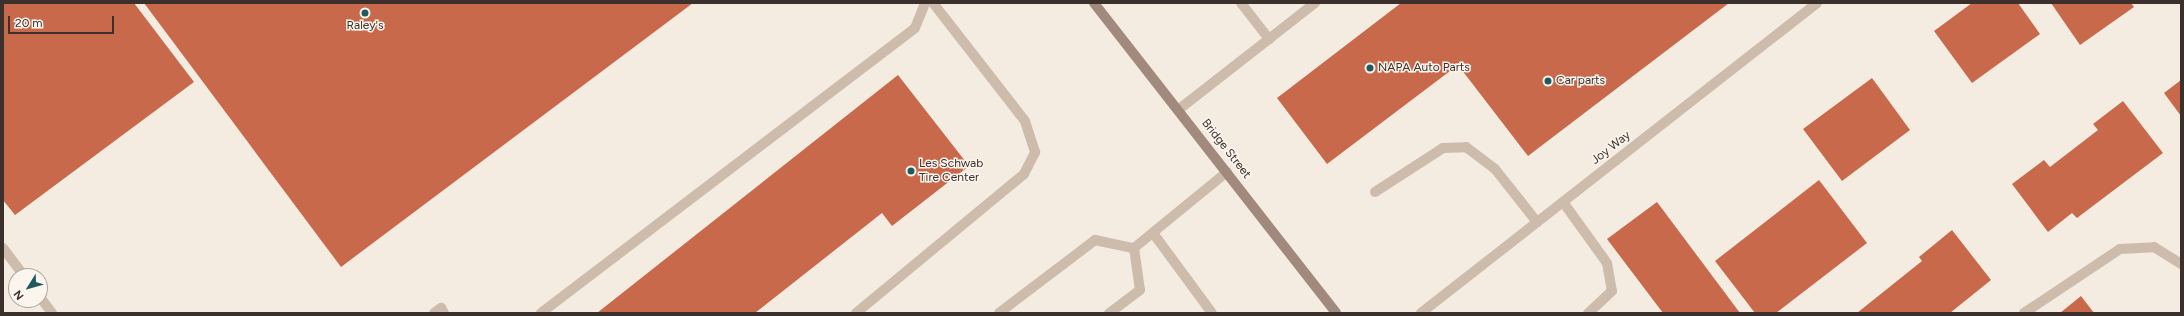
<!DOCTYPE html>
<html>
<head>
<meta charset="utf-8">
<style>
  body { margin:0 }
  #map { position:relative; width:2184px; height:316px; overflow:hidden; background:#f4ebe1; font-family:Figtree,sans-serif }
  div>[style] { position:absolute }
  .building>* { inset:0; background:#c8694b }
  .service>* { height:10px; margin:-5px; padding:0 5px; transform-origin:5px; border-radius:5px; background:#cdbbac }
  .minor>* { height:10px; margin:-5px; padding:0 5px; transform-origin:5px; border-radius:5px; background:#cdbbac }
  .secondary>* { height:10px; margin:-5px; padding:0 5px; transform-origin:5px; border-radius:5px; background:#a18a7d }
  .dots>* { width:11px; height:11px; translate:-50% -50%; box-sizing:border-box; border:2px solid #fbf5ee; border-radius:50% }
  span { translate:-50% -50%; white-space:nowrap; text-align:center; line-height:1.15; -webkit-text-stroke:3px #fbf5ee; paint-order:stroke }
  .poi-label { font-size:12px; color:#3b302b }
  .left { translate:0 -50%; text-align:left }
  .street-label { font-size:12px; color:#3b302b }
  .frame { position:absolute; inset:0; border:4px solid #3b302b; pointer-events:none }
  .north { position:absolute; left:8px; top:268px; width:40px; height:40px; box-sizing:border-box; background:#fbf5ee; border:1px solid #aea6a0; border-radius:50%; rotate:233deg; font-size:11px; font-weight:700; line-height:16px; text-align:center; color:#3b302b }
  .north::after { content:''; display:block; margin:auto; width:14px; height:18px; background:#1f5a5e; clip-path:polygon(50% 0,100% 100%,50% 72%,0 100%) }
  .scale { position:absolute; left:8px; top:16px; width:106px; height:18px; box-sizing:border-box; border:2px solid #3b302b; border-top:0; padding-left:5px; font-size:12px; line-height:14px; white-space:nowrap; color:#3b302b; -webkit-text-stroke:3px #fbf5ee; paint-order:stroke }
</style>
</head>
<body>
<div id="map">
  <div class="building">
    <i style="clip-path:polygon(3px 3px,134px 3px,194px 82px,15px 215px,3px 200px)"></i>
    <i style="clip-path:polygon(144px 3px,693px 3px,341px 267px)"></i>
    <i style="clip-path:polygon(1401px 3px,1729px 3px,1528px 156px,1458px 65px,1327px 164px,1277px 98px)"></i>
    <i style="clip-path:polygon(1972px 3px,2018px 3px,2040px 34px,1972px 83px,1934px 31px)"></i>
    <i style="clip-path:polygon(2051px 3px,2131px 3px,2134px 7px,2080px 45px)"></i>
    <i style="clip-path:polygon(898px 75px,969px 166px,892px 226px,882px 213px,755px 313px,597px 313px)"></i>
    <i style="clip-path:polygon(1872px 78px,1910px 130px,1842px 181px,1803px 129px)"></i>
    <i style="clip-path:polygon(2181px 80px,2181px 116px,2164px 93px)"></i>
    <i style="clip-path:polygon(2123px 101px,2163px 153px,2077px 218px,2072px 213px,2048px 232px,2012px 184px,2044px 160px,2050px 167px,2098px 130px,2093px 124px)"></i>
    <i style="clip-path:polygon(1819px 180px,1867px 243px,1776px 313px,1755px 313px,1715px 261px)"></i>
    <i style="clip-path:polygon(1657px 202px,1740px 313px,1663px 313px,1607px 239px)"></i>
    <i style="clip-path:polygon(1952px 230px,1991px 280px,1950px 313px,1857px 313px,1922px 261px,1919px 257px)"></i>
    <i style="clip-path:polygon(2081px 296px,2094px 313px,2060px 313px)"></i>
  </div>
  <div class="service">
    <i style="left:1241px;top:3px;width:46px;rotate:52.1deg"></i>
    <i style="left:1178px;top:110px;width:174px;rotate:-38deg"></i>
    <i style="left:1375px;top:192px;width:81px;rotate:-32.9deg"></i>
    <i style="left:1443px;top:148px;width:23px;rotate:-2deg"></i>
    <i style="left:1466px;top:147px;width:36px;rotate:37deg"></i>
    <i style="left:1495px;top:169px;width:68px;rotate:51.6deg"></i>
    <i style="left:1563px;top:202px;width:75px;rotate:54.2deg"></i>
    <i style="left:1607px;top:263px;width:28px;rotate:80deg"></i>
    <i style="left:1612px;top:291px;width:33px;rotate:137deg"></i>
    <i style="left:1153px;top:233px;width:99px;rotate:53.6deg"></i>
    <i style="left:1134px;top:248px;width:120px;rotate:-39.3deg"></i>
    <i style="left:434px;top:313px;width:9px;rotate:-36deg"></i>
    <i style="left:441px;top:308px;width:6px;rotate:59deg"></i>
    <i style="left:541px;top:313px;width:470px;rotate:-37.3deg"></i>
    <i style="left:915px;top:28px;width:27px;rotate:-68deg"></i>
    <i style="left:856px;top:313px;width:218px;rotate:-39.6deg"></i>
    <i style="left:1024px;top:174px;width:25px;rotate:-63deg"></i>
    <i style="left:1035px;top:152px;width:33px;rotate:-108deg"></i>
    <i style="left:1025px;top:121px;width:150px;rotate:-127.9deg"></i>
    <i style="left:999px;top:313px;width:121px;rotate:-37.2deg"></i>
    <i style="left:1095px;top:240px;width:40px;rotate:12deg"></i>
    <i style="left:1134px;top:248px;width:42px;rotate:81.9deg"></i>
    <i style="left:1140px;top:290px;width:39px;rotate:143deg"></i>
    <i style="left:2024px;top:313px;width:115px;rotate:-33.7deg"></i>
    <i style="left:2120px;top:249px;width:34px;rotate:-3deg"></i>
    <i style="left:2154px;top:247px;width:32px;rotate:32deg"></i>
  </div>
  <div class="minor">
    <i style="left:3px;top:248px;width:35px;rotate:53deg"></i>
    <i style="left:40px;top:297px;width:20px;rotate:53deg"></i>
    <i style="left:1421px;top:313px;width:503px;rotate:-38.05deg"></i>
  </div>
  <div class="secondary">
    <i style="left:1094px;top:3px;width:393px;rotate:52deg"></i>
  </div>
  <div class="dots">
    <i style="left:365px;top:13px;background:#1f5a5e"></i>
    <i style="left:1370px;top:68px;background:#1f5a5e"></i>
    <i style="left:1548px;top:81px;background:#1f5a5e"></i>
    <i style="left:911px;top:171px;background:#1f5a5e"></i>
  </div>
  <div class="poi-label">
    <span style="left:365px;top:26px">Raley's</span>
    <span class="left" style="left:1378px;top:68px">NAPA Auto Parts</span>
    <span class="left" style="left:1556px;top:81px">Car parts</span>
    <span class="left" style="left:919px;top:171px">Les Schwab<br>Tire Center</span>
  </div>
  <div class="street-label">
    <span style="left:1611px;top:148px;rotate:-38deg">Joy Way</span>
    <span style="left:1226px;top:149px;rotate:52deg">Bridge Street</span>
  </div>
  <div class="frame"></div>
  <div class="north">N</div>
  <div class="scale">20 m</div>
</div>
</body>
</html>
